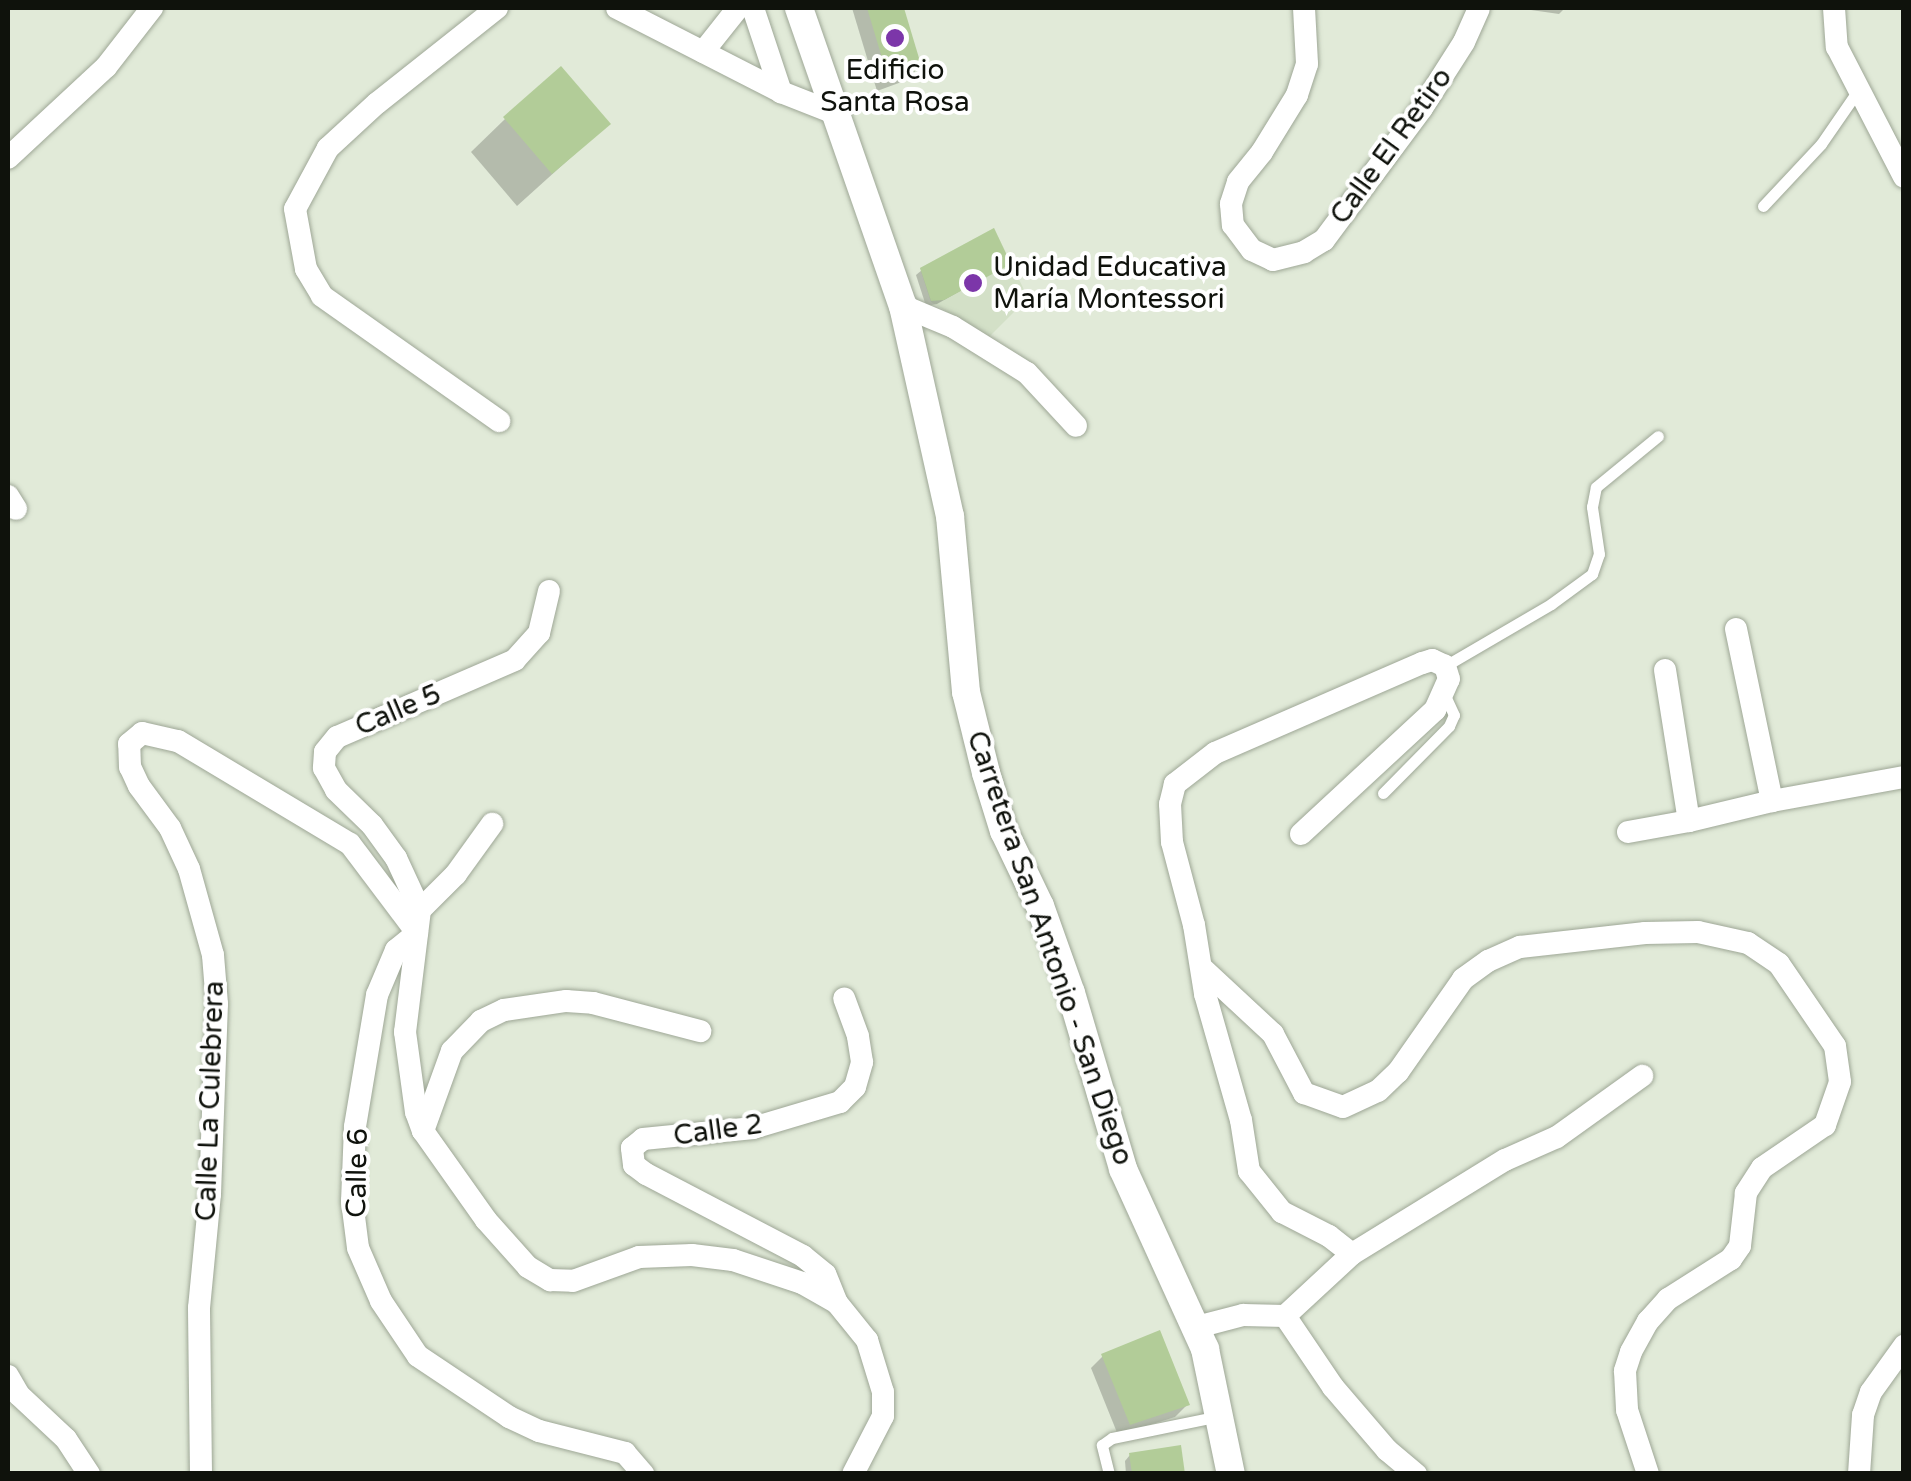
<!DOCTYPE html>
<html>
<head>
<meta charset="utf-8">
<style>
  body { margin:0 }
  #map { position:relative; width:1911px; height:1481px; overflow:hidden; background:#e1ead8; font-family:"Varela Round",sans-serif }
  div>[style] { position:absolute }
  .built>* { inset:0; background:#d3e0c7 }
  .shadow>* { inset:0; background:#0003 }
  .building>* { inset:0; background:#b2cc98 }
  .roads { filter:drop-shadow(0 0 2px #9ea796) drop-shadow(0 0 2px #9ea796) }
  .service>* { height:11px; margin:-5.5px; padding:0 5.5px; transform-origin:5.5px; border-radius:5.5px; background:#fff }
  .minor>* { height:22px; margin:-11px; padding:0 11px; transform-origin:11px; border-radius:11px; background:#fff }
  .tertiary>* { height:28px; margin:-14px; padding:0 14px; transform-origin:14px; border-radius:14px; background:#fff }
  .dots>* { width:28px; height:28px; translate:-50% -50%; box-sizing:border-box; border:5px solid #fff; border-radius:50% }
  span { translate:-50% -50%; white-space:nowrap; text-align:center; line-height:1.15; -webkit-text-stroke:8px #fff; paint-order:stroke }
  .poi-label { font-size:28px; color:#0f120c }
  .left { translate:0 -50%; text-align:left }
  .street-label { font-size:28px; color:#0f120c }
  .frame { position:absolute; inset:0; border:10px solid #0f120c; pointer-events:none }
</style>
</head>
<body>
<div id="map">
  <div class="built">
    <i style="clip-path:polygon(994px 228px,1028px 298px,989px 337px,931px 302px,920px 268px)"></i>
  </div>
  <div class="shadow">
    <i style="clip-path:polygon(852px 8px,901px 8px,919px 67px,907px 80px,877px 91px)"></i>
    <i style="clip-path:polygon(1518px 8px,1565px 8px,1559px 14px)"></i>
    <i style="clip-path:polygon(505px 119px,608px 124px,517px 206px,471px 152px)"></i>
    <i style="clip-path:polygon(1008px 264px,937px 304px,926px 306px,916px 275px,922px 270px)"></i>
    <i style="clip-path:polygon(1103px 1356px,1187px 1405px,1175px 1417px,1118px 1435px,1091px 1368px)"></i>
    <i style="clip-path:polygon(1130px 1455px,1182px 1474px,1126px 1474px,1125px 1461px)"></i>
  </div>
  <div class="building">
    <i style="clip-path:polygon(867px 8px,904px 8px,922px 68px,889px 81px)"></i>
    <i style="clip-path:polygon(561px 66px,611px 124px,552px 174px,503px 117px)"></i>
    <i style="clip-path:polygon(994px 228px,1011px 264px,944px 300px,931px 301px,920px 268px)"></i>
    <i style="clip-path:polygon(1160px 1330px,1190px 1405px,1130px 1425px,1101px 1354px)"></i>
    <i style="clip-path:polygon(1181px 1445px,1185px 1474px,1132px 1474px,1129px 1453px)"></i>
  </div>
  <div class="roads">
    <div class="service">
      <i style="left:1763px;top:206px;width:85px;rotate:-46.9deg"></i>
      <i style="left:1821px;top:144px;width:67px;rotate:-55.4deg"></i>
      <i style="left:1445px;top:666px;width:123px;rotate:-30.3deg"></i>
      <i style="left:1551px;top:604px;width:51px;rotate:-36.2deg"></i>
      <i style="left:1592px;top:574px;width:21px;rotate:-71deg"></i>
      <i style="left:1599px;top:554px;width:48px;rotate:-98.5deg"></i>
      <i style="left:1592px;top:507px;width:20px;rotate:-79deg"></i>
      <i style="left:1596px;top:487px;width:80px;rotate:-39.4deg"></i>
      <i style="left:1383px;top:793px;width:94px;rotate:-45.4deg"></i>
      <i style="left:1449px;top:726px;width:12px;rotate:-66deg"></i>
      <i style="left:1454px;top:715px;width:23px;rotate:-115deg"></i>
      <i style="left:1109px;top:1474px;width:30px;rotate:-104deg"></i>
      <i style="left:1102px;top:1445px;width:12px;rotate:-35deg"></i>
      <i style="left:1112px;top:1438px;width:109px;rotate:-11.6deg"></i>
    </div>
    <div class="minor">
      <i style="left:497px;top:8px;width:153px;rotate:141.6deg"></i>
      <i style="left:377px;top:103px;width:67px;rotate:137.4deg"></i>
      <i style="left:328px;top:148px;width:69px;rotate:118.4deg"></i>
      <i style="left:295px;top:209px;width:61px;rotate:79.6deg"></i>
      <i style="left:306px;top:269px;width:31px;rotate:59deg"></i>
      <i style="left:322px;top:296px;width:217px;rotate:35.2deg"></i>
      <i style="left:617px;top:8px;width:184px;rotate:27.1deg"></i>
      <i style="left:781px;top:92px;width:60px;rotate:21.4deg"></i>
      <i style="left:753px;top:8px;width:89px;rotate:71.6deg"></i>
      <i style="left:1304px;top:8px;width:56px;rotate:86.9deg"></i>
      <i style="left:1307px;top:64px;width:33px;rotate:108deg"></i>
      <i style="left:1297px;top:95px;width:67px;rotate:121.6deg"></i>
      <i style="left:1262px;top:152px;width:38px;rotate:129deg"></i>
      <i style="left:1238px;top:182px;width:23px;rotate:108deg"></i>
      <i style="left:1231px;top:204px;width:21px;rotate:85deg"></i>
      <i style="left:1233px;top:225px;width:31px;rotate:53deg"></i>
      <i style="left:1252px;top:250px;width:23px;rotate:25deg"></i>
      <i style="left:1273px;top:260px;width:32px;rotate:-14deg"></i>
      <i style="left:1304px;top:252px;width:23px;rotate:-31deg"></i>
      <i style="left:1324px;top:240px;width:164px;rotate:-53.4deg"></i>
      <i style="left:1422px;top:108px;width:78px;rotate:-57.5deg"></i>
      <i style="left:1464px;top:42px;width:37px;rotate:-66deg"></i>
      <i style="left:1834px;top:8px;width:39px;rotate:86deg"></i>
      <i style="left:1837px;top:47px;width:146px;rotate:62.7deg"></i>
      <i style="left:703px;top:52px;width:56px;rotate:-51.5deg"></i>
      <i style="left:8px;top:158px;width:134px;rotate:-42.9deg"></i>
      <i style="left:106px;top:67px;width:75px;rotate:-52.1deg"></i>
      <i style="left:903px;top:306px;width:54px;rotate:22.8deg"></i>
      <i style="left:953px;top:327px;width:87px;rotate:31.9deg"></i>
      <i style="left:1027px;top:373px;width:72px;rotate:47.2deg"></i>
      <i style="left:8px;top:496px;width:15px;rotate:58deg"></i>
      <i style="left:549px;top:591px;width:43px;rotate:103.4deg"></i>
      <i style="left:539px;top:633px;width:36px;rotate:132deg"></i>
      <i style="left:515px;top:660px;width:194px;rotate:156.6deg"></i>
      <i style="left:337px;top:737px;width:19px;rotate:129deg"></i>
      <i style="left:325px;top:752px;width:16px;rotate:94deg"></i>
      <i style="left:324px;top:768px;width:25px;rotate:61deg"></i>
      <i style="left:336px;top:790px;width:50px;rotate:44.2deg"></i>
      <i style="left:372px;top:825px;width:41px;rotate:54deg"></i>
      <i style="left:396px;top:858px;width:57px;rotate:65.2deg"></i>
      <i style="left:420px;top:910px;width:123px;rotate:97deg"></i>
      <i style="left:405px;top:1032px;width:81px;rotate:82.2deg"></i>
      <i style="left:416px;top:1112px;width:20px;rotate:70deg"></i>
      <i style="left:423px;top:1131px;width:109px;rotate:54.7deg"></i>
      <i style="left:486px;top:1220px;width:63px;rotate:48.2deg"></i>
      <i style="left:528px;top:1267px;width:26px;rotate:31deg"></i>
      <i style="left:550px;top:1280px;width:23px;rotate:2deg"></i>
      <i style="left:573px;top:1281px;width:70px;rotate:-20deg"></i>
      <i style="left:639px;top:1257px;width:53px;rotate:-2.2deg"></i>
      <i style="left:692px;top:1255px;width:41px;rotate:7deg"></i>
      <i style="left:733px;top:1260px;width:73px;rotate:18.4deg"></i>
      <i style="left:802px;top:1283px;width:40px;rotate:29.7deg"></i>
      <i style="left:837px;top:1303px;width:48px;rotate:51deg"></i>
      <i style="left:867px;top:1340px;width:54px;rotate:72.9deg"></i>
      <i style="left:883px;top:1392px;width:24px;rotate:90deg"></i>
      <i style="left:883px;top:1416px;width:65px;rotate:117.3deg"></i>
      <i style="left:1736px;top:629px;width:176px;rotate:78.2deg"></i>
      <i style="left:1772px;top:801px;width:134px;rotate:-10.3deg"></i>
      <i style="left:1665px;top:670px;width:153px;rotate:81deg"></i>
      <i style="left:1689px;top:821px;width:85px;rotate:-13.5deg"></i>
      <i style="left:1628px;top:832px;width:62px;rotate:-10.2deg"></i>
      <i style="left:1301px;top:834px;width:183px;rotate:-42.8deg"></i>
      <i style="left:1435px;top:710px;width:34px;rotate:-66deg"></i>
      <i style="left:1449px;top:679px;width:14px;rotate:-107deg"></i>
      <i style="left:1445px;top:666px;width:14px;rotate:-155deg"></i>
      <i style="left:1432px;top:660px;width:10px;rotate:163deg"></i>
      <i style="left:1422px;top:663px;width:226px;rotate:156.5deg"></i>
      <i style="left:1215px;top:753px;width:51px;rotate:142.2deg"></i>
      <i style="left:1175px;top:784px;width:21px;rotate:104deg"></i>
      <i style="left:1170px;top:804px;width:38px;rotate:87deg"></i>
      <i style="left:1172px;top:842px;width:86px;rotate:75.2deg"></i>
      <i style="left:1194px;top:925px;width:70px;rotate:80.9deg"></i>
      <i style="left:1205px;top:994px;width:131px;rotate:74.1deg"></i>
      <i style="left:1241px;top:1120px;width:52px;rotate:81.1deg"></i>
      <i style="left:1249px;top:1171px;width:53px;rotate:51.2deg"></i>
      <i style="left:1282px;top:1212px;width:53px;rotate:27.1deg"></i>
      <i style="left:1329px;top:1236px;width:29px;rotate:38deg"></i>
      <i style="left:420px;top:910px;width:51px;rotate:-45deg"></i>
      <i style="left:456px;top:874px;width:62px;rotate:-54.2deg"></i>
      <i style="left:417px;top:933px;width:27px;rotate:141deg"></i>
      <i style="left:396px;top:950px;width:49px;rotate:112.9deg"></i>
      <i style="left:377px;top:995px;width:134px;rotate:99.5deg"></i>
      <i style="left:355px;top:1127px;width:74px;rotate:92.3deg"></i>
      <i style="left:352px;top:1201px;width:47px;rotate:82.7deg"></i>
      <i style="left:358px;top:1248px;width:58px;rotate:66.5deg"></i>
      <i style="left:381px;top:1301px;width:66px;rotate:56.1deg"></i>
      <i style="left:418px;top:1356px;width:110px;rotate:33.8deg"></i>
      <i style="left:509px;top:1417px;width:33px;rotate:25deg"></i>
      <i style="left:539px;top:1431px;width:89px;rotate:14.3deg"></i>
      <i style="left:625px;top:1453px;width:28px;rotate:49deg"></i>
      <i style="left:1202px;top:968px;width:97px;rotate:42.9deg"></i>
      <i style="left:1273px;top:1034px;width:67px;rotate:62.3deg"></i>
      <i style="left:1304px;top:1093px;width:41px;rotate:19.7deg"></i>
      <i style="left:1343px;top:1107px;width:38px;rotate:-25deg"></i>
      <i style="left:1378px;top:1091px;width:28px;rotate:-44deg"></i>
      <i style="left:1398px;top:1072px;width:113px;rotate:-55deg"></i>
      <i style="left:1463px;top:979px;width:31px;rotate:-36deg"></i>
      <i style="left:1488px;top:961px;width:35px;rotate:-24deg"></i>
      <i style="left:1520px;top:947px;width:126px;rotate:-6.4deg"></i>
      <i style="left:1645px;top:933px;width:53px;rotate:-1.1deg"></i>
      <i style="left:1698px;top:932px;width:51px;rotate:12.4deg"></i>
      <i style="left:1748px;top:943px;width:37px;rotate:34deg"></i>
      <i style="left:1779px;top:964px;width:99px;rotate:55.7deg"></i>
      <i style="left:1835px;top:1046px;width:36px;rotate:82deg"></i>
      <i style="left:1840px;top:1082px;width:46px;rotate:109.2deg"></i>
      <i style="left:1825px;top:1125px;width:76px;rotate:145.7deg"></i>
      <i style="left:1762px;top:1168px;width:30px;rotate:123deg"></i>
      <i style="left:1746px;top:1193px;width:53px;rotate:96.5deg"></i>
      <i style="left:1740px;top:1246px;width:16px;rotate:125deg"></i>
      <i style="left:1731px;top:1259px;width:75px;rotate:147.6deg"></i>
      <i style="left:1668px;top:1299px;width:30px;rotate:132deg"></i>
      <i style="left:1648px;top:1321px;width:35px;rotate:119deg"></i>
      <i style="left:1631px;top:1352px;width:20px;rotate:108deg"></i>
      <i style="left:1625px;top:1371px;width:39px;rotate:87deg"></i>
      <i style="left:1627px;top:1410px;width:67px;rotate:71.8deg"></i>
      <i style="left:423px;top:1131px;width:85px;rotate:-70.1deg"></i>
      <i style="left:452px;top:1051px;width:42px;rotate:-46deg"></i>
      <i style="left:481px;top:1021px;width:25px;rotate:-26deg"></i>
      <i style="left:504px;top:1010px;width:63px;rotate:-8.3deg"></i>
      <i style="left:566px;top:1001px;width:27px;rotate:4deg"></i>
      <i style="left:593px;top:1003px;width:111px;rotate:14.7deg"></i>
      <i style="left:837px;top:1303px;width:31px;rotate:-112deg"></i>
      <i style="left:825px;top:1274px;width:28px;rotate:-141deg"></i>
      <i style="left:803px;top:1256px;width:177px;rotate:-152.4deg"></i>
      <i style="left:646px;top:1174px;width:15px;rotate:-143deg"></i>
      <i style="left:634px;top:1165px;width:17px;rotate:-97deg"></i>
      <i style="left:632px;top:1148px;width:14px;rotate:-39deg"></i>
      <i style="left:643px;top:1139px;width:111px;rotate:-5.7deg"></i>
      <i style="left:753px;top:1128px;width:91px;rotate:-16.6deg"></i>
      <i style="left:840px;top:1102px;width:21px;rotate:-45deg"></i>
      <i style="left:855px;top:1087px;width:26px;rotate:-74deg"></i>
      <i style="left:862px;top:1062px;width:26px;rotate:-99deg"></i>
      <i style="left:858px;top:1036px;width:40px;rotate:-110.2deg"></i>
      <i style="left:1285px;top:1316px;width:91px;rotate:-42.8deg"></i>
      <i style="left:1352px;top:1254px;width:180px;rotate:-31.6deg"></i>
      <i style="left:1505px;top:1160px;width:57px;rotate:-23.9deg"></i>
      <i style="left:1557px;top:1137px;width:105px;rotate:-35.7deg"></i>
      <i style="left:1197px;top:1327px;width:48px;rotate:-14.6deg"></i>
      <i style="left:1243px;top:1315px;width:42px;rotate:1.4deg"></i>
      <i style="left:1285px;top:1316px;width:86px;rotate:55.9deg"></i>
      <i style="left:1333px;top:1387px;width:83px;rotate:49.4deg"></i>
      <i style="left:1387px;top:1450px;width:38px;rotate:40deg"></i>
      <i style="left:8px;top:1376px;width:22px;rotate:60deg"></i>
      <i style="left:19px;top:1395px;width:64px;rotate:43.1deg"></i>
      <i style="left:66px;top:1439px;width:42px;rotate:56.7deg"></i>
      <i style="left:201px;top:1474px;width:166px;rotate:-90.7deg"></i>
      <i style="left:199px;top:1308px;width:115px;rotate:-84.5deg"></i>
      <i style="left:210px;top:1194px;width:190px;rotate:-87.9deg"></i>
      <i style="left:217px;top:1004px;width:49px;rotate:-94.7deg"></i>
      <i style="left:213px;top:955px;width:89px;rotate:-105.6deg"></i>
      <i style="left:189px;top:869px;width:45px;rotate:-114.9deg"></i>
      <i style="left:170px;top:828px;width:52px;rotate:-126.4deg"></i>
      <i style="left:139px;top:786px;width:21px;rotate:-115deg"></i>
      <i style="left:130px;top:767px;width:23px;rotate:-92deg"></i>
      <i style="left:129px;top:744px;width:17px;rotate:-40deg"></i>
      <i style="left:142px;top:733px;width:37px;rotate:13deg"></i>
      <i style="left:178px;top:741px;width:200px;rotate:30.9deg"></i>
      <i style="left:350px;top:844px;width:111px;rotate:53deg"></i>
      <i style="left:1859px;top:1474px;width:59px;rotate:-86.1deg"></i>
      <i style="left:1863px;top:1415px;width:24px;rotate:-71deg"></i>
      <i style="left:1871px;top:1392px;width:57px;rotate:-54.3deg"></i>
    </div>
    <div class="tertiary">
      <i style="left:799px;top:8px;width:316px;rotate:70.8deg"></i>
      <i style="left:903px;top:306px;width:215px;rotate:77.4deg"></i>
      <i style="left:950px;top:516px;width:177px;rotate:84.8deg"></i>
      <i style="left:966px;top:692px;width:83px;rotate:76.1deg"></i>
      <i style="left:986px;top:773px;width:61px;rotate:72.8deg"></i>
      <i style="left:1004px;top:831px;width:83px;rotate:64.4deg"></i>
      <i style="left:1040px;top:906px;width:92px;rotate:70.4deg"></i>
      <i style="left:1071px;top:993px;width:184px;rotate:73.5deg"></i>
      <i style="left:1123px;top:1169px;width:198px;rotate:65.5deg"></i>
      <i style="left:1205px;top:1349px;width:128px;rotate:78.3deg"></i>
    </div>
  </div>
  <div class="dots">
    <i style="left:895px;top:38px;background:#7c36a9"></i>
    <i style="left:973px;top:283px;background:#7c36a9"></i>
  </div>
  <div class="poi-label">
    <span style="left:895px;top:86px">Edificio<br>Santa Rosa</span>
    <span class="left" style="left:993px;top:283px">Unidad Educativa<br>María Montessori</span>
  </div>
  <div class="street-label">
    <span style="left:1391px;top:146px;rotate:-54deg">Calle El Retiro</span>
    <span style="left:398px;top:710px;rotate:-23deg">Calle 5</span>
    <span style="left:1050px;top:948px;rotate:71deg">Carretera San Antonio - San Diego</span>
    <span style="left:210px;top:1101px;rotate:-88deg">Calle La Culebrera</span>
    <span style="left:718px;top:1130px;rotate:-8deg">Calle 2</span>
    <span style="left:357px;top:1173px;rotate:-89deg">Calle 6</span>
  </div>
  <div class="frame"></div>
</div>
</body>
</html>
